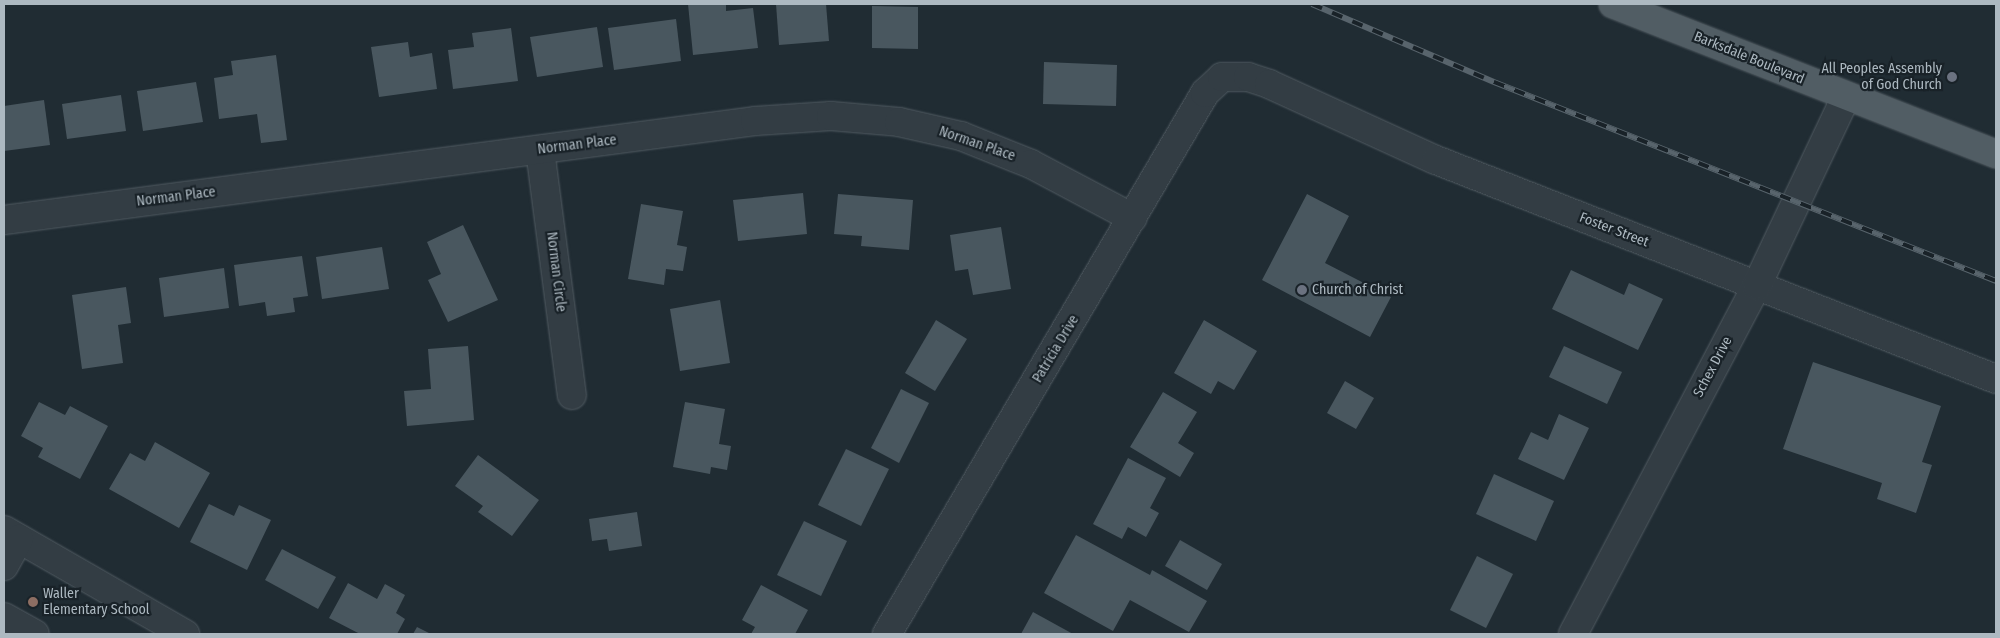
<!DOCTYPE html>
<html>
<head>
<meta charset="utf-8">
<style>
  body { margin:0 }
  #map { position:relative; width:2000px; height:638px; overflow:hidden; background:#202c33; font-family:"Fira Sans Condensed",sans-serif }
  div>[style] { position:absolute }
  .building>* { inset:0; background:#49575f }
  .roads { filter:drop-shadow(0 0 1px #515b62) drop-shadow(0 0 1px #515b62) }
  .minor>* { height:28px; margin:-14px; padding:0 14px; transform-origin:14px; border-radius:14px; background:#333d44 }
  .major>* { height:28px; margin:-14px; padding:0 14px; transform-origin:14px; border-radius:14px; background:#515d64 }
  .rail>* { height:5.5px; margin-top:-2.75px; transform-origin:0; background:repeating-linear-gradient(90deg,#192228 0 11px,#58646c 0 22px); box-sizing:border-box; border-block:1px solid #58646c }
  .dots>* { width:14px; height:14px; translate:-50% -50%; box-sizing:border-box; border:2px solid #192228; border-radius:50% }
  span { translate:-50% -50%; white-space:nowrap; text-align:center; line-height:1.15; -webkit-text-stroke:4.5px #192228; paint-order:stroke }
  .street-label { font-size:14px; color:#adb9c1 }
  .poi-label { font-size:14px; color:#adb9c1 }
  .right { translate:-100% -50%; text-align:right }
  .left { translate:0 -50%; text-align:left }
  .frame { position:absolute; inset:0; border:5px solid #adb9c1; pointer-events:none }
</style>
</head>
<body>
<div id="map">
  <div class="building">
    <i style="clip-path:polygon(688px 4px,726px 4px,726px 11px,753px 8px,758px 48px,693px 55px)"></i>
    <i style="clip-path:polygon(776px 4px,826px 4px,829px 41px,779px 45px)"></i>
    <i style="clip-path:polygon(872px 6px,918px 7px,918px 49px,872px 48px)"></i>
    <i style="clip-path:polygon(676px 19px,681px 61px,614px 70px,608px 28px)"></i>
    <i style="clip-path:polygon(597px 27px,603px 67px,537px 77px,530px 37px)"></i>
    <i style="clip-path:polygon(511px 28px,518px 81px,453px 89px,448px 50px,474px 47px,472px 33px)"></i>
    <i style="clip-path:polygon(408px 42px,410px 57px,432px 53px,437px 89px,379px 97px,371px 47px)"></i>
    <i style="clip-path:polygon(276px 55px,287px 140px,261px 143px,257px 114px,219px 119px,214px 78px,233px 75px,231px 61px)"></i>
    <i style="clip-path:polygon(1044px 62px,1117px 65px,1116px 106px,1043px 104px)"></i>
    <i style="clip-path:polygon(196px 82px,203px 122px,143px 131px,137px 91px)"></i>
    <i style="clip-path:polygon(121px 95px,126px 131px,67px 139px,62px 104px)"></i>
    <i style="clip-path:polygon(44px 100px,50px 145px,4px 151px,4px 106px)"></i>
    <i style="clip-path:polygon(803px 193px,807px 234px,738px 241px,733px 200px)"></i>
    <i style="clip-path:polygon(838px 194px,913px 200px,909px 250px,861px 246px,862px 236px,834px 234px)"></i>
    <i style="clip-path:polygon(1307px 194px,1349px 216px,1325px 263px,1391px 297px,1370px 337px,1262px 280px)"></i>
    <i style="clip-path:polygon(641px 204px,683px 211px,677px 245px,687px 247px,683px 271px,666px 269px,664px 285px,628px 279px)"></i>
    <i style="clip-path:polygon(463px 225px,498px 300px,448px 322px,428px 280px,441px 274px,427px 242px)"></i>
    <i style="clip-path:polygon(1001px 227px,1011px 289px,973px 295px,968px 269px,955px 271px,950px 235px)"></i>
    <i style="clip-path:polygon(382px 247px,389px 289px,322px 299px,316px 257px)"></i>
    <i style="clip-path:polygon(302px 256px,308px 296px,293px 298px,295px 312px,267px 316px,265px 302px,239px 306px,234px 265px)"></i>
    <i style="clip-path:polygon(224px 268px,229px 308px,164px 317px,159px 278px)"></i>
    <i style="clip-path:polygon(1571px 270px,1624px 295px,1629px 283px,1663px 299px,1638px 350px,1552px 309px)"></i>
    <i style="clip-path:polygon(126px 287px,131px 323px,118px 325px,123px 363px,82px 369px,72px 295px)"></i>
    <i style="clip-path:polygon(720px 300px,730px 363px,680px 371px,670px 309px)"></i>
    <i style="clip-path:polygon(936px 320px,967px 339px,935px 391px,905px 373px)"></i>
    <i style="clip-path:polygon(1204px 320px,1257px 351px,1234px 390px,1218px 381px,1211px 394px,1174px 373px)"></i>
    <i style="clip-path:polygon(468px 346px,474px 420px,407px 426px,404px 391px,431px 389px,428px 349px)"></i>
    <i style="clip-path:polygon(1564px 346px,1622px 372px,1607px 404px,1549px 377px)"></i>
    <i style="clip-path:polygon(1813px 362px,1941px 406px,1922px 462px,1932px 465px,1916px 513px,1877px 499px,1882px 483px,1783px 449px)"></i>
    <i style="clip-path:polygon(1345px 381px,1374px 398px,1356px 429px,1327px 413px)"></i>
    <i style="clip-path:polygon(901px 389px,929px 403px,899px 463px,871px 448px)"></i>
    <i style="clip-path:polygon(1163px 392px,1197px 412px,1178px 443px,1194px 453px,1180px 477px,1130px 447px)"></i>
    <i style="clip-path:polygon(39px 402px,65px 415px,70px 406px,108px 426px,80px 479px,38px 457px,43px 448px,21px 436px)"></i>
    <i style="clip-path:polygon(685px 402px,725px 409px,719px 444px,731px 446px,727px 470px,711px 467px,710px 474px,673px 467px)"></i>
    <i style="clip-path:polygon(1559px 414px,1589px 428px,1564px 480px,1518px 459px,1531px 432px,1548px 440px)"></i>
    <i style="clip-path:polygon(155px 442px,210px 473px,179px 528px,109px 489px,130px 453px,145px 461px)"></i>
    <i style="clip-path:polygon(846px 449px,889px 469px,861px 526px,818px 505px)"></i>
    <i style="clip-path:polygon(478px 455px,539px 500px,512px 536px,478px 512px,483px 506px,455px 486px)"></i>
    <i style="clip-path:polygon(1128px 458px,1166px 478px,1150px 508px,1159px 513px,1146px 537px,1128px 527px,1122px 539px,1093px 524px)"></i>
    <i style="clip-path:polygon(1494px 474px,1554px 501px,1536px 541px,1476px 514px)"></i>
    <i style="clip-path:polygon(209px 504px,234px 516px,239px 505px,271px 520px,247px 570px,190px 542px)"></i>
    <i style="clip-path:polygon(637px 512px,642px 546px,609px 551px,607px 539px,592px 541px,589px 519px)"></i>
    <i style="clip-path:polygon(804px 521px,847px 541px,821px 596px,777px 575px)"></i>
    <i style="clip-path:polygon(1076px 535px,1150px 575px,1152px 570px,1207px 601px,1189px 632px,1130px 600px,1113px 631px,1044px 593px)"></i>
    <i style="clip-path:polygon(1180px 540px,1222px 564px,1207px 590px,1165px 566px)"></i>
    <i style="clip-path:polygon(282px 549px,336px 577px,318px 609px,265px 580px)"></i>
    <i style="clip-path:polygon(1477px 556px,1513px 574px,1486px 628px,1450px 610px)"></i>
    <i style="clip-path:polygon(348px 583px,377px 599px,385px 584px,405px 595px,396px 613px,405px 619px,397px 634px,360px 634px,329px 618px)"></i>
    <i style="clip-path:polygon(761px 585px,808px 610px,795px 634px,751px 634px,755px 627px,742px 620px)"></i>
    <i style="clip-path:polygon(1033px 612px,1073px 634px,1021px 634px)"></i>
    <i style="clip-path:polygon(417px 627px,431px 634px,413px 634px)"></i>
  </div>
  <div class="roads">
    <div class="minor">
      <i style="left:540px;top:150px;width:247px;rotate:82.6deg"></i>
      <i style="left:4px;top:220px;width:757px;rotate:-7.51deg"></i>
      <i style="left:755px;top:121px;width:76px;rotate:-3.8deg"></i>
      <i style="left:831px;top:116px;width:68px;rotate:5deg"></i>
      <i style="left:899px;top:122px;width:64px;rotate:12.7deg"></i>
      <i style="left:961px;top:136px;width:75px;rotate:21.8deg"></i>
      <i style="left:1031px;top:164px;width:115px;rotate:27.9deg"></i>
      <i style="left:4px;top:530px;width:209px;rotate:29.9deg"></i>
      <i style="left:4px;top:566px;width:31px;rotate:-61deg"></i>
      <i style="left:4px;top:617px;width:35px;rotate:29deg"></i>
      <i style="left:887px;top:634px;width:628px;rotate:-59.55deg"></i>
      <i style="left:1205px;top:93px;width:23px;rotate:-43deg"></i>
      <i style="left:1222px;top:77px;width:26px"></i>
      <i style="left:1248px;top:77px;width:22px;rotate:18deg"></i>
      <i style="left:1269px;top:84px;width:183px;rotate:24.5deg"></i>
      <i style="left:1436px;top:160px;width:601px;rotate:21.36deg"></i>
      <i style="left:1573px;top:634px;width:395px;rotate:-62.2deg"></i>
      <i style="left:1757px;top:285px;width:208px;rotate:-64.7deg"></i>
    </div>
    <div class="major">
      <i style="left:1613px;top:4px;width:411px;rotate:21.4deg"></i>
    </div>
  </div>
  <div class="rail">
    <i style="left:1312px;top:4px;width:198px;rotate:23.2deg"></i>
    <i style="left:1494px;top:82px;width:540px;rotate:21.62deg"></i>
  </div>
  <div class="dots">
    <i style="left:1952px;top:77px;background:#6b7280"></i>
    <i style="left:1302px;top:290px;background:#6b7280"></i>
    <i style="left:33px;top:602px;background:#8d6e63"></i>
  </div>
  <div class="street-label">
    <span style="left:1749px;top:58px;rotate:22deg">Barksdale Boulevard</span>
    <span style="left:977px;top:144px;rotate:19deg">Norman Place</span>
    <span style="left:577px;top:145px;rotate:-7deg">Norman Place</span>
    <span style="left:176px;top:197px;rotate:-7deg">Norman Place</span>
    <span style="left:1614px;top:230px;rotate:21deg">Foster Street</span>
    <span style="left:556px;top:272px;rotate:83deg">Norman Circle</span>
    <span style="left:1056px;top:349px;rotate:-59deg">Patricia Drive</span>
    <span style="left:1713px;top:367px;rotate:-62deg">Schex Drive</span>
  </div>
  <div class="poi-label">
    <span class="right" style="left:1942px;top:77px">All Peoples Assembly<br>of God Church</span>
    <span class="left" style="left:1312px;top:290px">Church of Christ</span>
    <span class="left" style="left:43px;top:602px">Waller<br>Elementary School</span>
  </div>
  <div class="frame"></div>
</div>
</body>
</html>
